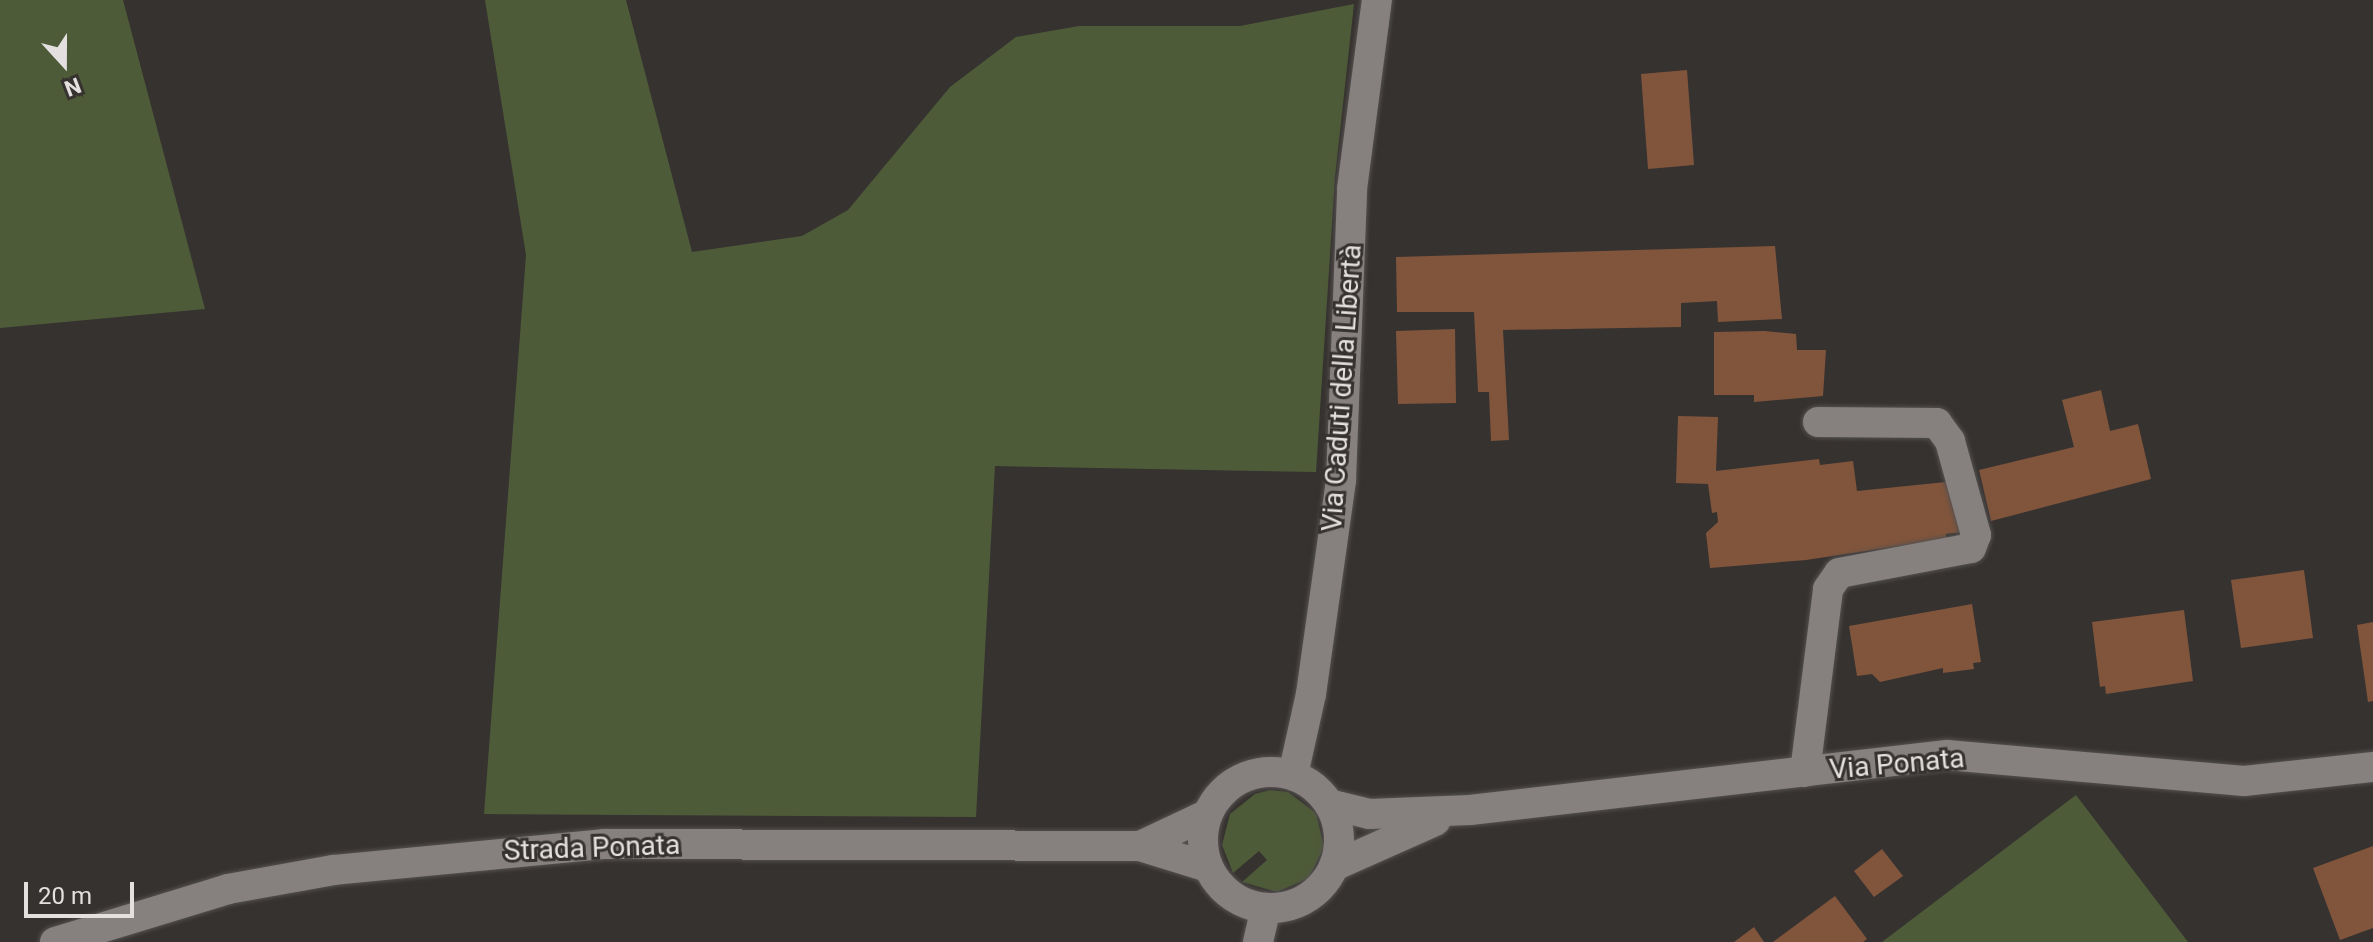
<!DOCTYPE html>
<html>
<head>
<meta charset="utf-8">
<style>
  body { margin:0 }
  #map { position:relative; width:2373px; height:942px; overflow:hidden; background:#363230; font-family:Roboto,sans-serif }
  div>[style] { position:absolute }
  .green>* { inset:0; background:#4e5b38 }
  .building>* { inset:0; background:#81553c }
  .roads { filter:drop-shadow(0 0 2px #545150) drop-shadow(0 0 2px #545150) }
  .minor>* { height:30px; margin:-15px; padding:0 15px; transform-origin:15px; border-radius:15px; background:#86817f }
  .minor>.ring { margin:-15px; padding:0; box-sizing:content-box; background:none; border:30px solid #86817f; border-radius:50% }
  span { translate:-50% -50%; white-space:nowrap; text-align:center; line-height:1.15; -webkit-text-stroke:6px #363230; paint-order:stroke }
  .street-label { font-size:28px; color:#e3e0df }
  .north { position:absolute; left:24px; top:24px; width:80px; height:80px; -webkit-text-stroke:6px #363230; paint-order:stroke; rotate:159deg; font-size:22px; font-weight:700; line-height:32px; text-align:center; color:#e3e0df }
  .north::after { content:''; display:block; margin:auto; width:28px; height:36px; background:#e3e0df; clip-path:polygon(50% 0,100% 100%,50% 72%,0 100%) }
  .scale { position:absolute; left:24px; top:882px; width:110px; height:36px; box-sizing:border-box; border:4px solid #e3e0df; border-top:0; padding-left:10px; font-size:24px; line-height:28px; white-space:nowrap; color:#e3e0df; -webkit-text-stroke:6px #363230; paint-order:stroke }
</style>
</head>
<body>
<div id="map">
  <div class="green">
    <i style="clip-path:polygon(0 0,123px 0,205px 309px,0 328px)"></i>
    <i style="clip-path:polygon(485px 0,626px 0,692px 252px,802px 236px,848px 210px,950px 87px,1016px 37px,1079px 26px,1240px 26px,1354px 4px,1335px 177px,1316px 472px,995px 466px,976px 817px,484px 814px,526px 255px)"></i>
    <i style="clip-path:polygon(1270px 790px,1288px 792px,1316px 813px,1324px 847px,1309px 878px,1277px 892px,1242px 882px,1267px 860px,1259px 851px,1233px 873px,1222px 845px,1230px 814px,1255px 794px)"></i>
    <i style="clip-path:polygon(2076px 795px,2188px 942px,1882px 942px)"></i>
  </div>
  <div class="building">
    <i style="clip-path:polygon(1687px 70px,1694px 165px,1648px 169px,1641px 74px)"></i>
    <i style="clip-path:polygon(1775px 246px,1782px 319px,1718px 322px,1717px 301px,1681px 303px,1681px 327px,1503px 330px,1509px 440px,1491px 441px,1489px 392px,1478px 392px,1474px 312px,1397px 312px,1396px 257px)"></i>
    <i style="clip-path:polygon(1455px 329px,1456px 403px,1398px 404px,1396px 331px)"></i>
    <i style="clip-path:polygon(1764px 331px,1796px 334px,1797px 350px,1826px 350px,1823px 396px,1754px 402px,1754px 395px,1714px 395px,1714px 332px)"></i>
    <i style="clip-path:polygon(2101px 390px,2110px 431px,2138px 424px,2151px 479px,1991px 521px,1979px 470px,2074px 447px,2062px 400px)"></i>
    <i style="clip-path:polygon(1678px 416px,1718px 417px,1716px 471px,1819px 459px,1820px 465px,1853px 461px,1857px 491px,1956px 481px,1963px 532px,1946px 534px,1946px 539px,1806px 560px,1710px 568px,1706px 533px,1718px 522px,1717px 512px,1712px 513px,1708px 484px,1676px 483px)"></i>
    <i style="clip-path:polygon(2304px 570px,2313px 638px,2241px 648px,2231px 580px)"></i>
    <i style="clip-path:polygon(1972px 604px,1981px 662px,1973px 663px,1974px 669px,1943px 673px,1943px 668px,1880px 682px,1872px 674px,1857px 676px,1849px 626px)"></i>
    <i style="clip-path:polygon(2184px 610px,2193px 681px,2106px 694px,2105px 686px,2100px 687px,2092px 622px)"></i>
    <i style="clip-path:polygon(2373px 622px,2373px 701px,2368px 702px,2357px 625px)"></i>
    <i style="clip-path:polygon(2373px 846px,2373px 928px,2340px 940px,2313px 868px)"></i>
    <i style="clip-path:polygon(1882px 849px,1903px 876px,1874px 897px,1854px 871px)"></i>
    <i style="clip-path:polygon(1835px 896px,1867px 939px,1863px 942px,1773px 942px)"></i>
    <i style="clip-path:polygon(1754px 927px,1764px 942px,1734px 942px)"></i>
  </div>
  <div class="roads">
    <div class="minor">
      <i class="ring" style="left:1203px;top:772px;width:106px;height:106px"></i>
      <i style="left:1805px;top:772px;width:184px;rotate:-82.8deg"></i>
      <i style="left:1828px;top:589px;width:19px;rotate:-55deg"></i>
      <i style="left:1839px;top:573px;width:134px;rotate:-10.7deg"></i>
      <i style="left:1971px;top:548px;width:14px;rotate:-69deg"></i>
      <i style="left:1976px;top:535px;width:98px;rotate:-105.5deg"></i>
      <i style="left:1950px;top:441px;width:22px;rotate:-126deg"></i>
      <i style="left:1937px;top:423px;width:119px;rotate:-179.5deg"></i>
      <i style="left:1293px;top:775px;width:83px;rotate:-77.5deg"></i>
      <i style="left:1311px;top:694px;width:216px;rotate:-82deg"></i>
      <i style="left:1341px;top:480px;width:291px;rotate:-87.8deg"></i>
      <i style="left:1352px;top:189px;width:191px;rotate:-82.5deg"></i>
      <i style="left:1329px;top:804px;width:41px;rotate:14deg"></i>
      <i style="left:1369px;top:814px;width:101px;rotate:-2.3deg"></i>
      <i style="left:1470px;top:810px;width:480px;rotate:-6.6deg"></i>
      <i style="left:1947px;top:755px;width:298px;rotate:5deg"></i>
      <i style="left:2244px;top:781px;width:130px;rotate:-6.2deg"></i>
      <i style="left:1140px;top:846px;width:75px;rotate:-25.2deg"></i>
      <i style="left:1334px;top:866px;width:111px;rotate:-24deg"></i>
      <i style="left:55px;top:942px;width:181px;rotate:-17deg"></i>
      <i style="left:228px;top:889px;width:108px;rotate:-10.2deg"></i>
      <i style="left:334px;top:870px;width:271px;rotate:-5.5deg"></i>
      <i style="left:604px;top:844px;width:536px;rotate:0.21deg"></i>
      <i style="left:1140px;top:846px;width:71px;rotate:17.2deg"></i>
      <i style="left:1258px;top:942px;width:35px;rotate:-77deg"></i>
    </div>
  </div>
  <div class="street-label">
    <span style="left:1342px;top:388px;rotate:-86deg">Via Caduti della Libertà</span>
    <span style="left:1897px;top:764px;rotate:-5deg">Via Ponata</span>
    <span style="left:592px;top:848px;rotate:-2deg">Strada Ponata</span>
  </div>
  <div class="north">N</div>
  <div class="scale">20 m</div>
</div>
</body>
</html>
